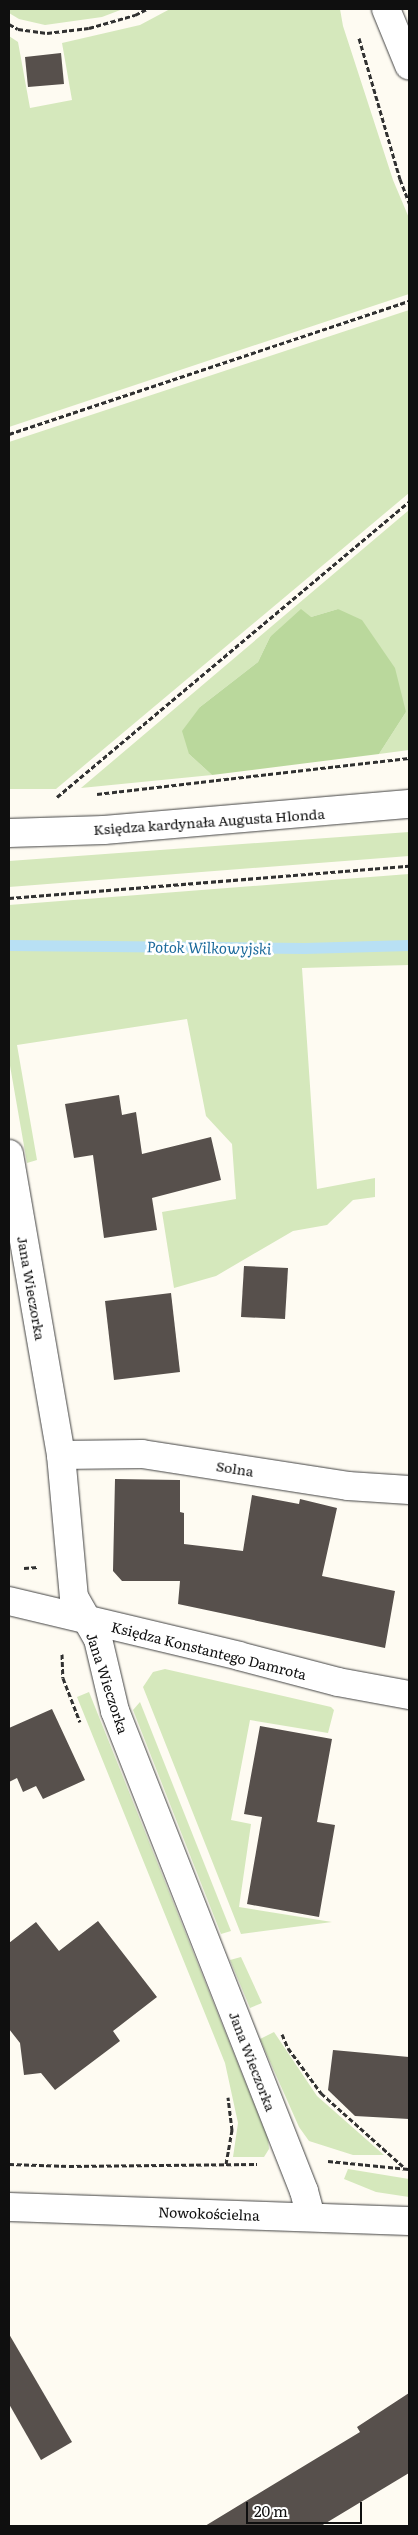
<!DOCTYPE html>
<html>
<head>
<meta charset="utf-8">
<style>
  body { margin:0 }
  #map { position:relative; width:418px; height:2535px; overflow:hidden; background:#fefbf2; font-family:Literata,serif }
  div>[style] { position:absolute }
  .green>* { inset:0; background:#d5e8bc }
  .forest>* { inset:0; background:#bad89c }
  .stream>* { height:11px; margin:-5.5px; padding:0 5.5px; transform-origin:5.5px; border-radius:5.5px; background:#b8e0f4 }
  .building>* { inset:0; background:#57504c }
  .path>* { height:3px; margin-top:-1.5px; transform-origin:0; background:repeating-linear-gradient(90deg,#313131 0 5px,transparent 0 7.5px) }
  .roads { filter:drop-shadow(0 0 1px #424242) drop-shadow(0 0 1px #424242) }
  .minor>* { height:28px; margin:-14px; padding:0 14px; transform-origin:14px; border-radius:14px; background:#fff }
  span { translate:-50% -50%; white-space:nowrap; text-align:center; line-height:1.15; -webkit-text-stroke:5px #fff; paint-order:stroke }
  .street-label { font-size:14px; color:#0f0f0f }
  .water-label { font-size:15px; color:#1d6b9c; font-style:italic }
  .frame { position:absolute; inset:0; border:10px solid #0f0f0f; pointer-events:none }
  .scale { position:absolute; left:246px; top:2502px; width:116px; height:22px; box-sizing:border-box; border:2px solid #0f0f0f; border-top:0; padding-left:6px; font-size:15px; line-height:18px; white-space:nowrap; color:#0f0f0f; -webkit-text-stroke:4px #fff; paint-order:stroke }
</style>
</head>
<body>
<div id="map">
  <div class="green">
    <i style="clip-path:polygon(9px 9px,123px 9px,102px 17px,45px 25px,19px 19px,9px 13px)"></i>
    <i style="clip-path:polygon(170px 9px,340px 9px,343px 26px,393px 180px,409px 218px,409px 294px,9px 427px,9px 36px,18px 42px,30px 108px,72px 100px,62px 43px,140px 25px)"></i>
    <i style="clip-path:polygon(409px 310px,409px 493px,56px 789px,9px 789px,9px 442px)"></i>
    <i style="clip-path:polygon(409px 510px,409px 750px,379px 754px,406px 712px,338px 609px,311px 617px,270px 637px,258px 662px,200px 707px,189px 754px,212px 775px,81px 788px)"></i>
    <i style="clip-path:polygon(409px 832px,409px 856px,9px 887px,9px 861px)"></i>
    <i style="clip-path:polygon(409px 874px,409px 965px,302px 968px,317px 1189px,375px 1178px,375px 1197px,353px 1200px,327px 1225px,293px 1231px,216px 1276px,174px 1288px,162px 1212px,236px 1199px,232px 1144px,206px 1116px,187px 1019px,17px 1045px,37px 1160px,27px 1163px,9px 1060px,9px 905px)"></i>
    <i style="clip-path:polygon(165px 1669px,331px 1707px,334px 1710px,328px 1733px,250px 1720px,231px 1820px,251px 1824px,239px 1907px,332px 1922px,241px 1934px,143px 1687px,153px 1672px)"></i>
    <i style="clip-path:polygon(89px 1692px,268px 2139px,269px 2149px,264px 2157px,233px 2157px,238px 2123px,225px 2063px,77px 1697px)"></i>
    <i style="clip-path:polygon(140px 1702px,231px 1931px,221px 1934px,133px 1710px)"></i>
    <i style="clip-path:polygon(241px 1957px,262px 2003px,250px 2008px,230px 1960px)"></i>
    <i style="clip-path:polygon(274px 2032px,317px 2096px,384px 2155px,353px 2155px,309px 2141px,299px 2127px,260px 2039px)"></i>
    <i style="clip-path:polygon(348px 2169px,409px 2179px,409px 2197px,376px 2192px,344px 2179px)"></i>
  </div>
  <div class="forest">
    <i style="clip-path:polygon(301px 609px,311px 617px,338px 609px,362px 620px,395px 668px,406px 712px,379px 754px,212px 775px,189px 754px,182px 731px,200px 707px,258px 662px,270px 637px)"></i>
  </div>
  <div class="stream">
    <i style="left:9px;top:945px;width:295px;rotate:0.6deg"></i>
    <i style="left:304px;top:948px;width:105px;rotate:-1.6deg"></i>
  </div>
  <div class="building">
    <i style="clip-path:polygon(61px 53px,64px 84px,28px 87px,25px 57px)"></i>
    <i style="clip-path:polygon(119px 1095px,122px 1115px,136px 1112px,142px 1154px,211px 1137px,221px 1180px,152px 1198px,157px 1230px,104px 1238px,93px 1155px,74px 1158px,65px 1104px)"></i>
    <i style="clip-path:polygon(244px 1266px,288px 1268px,285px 1319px,241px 1317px)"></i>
    <i style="clip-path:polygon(171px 1293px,180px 1372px,114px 1380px,105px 1301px)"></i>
    <i style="clip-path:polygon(115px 1479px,180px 1480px,180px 1512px,184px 1513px,184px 1544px,243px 1551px,252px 1495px,299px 1504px,300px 1499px,337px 1508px,322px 1576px,395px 1591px,385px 1648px,178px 1604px,180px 1581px,122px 1581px,113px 1571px)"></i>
    <i style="clip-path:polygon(52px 1709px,85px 1780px,43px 1799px,36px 1786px,23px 1792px,17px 1778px,9px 1782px,9px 1728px)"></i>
    <i style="clip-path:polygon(260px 1726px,332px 1739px,317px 1822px,335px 1825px,319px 1917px,247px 1904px,262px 1817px,244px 1814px)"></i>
    <i style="clip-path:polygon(98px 1921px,157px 1997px,113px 2031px,120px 2041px,55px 2090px,41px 2073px,24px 2075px,20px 2043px,9px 2029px,9px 1943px,36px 1922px,59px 1951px)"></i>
    <i style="clip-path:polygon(333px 2050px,409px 2057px,409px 2119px,355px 2116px,328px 2090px)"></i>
    <i style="clip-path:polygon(9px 2334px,72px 2442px,41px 2460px,9px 2404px)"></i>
    <i style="clip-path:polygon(409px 2393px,409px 2473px,321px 2526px,205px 2526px,360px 2432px,357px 2427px)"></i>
  </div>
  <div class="path">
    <i style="left:9px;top:24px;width:10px;rotate:29deg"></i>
    <i style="left:18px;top:29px;width:29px;rotate:8deg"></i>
    <i style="left:47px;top:33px;width:42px;rotate:-6.8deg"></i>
    <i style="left:89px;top:28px;width:48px;rotate:-15.8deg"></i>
    <i style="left:135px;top:15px;width:13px;rotate:-27deg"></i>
    <i style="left:359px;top:38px;width:147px;rotate:73.8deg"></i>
    <i style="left:400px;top:179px;width:26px;rotate:69deg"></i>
    <i style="left:9px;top:434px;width:422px;rotate:-18.4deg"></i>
    <i style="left:97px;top:794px;width:314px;rotate:-6.6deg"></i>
    <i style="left:57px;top:797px;width:459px;rotate:-40deg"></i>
    <i style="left:9px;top:898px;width:401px;rotate:-4.6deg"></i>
    <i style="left:24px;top:1568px;width:14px;rotate:-4deg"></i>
    <i style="left:62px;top:1654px;width:24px;rotate:88deg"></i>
    <i style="left:63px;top:1678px;width:47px;rotate:68.9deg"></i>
    <i style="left:282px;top:2034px;width:15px;rotate:67deg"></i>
    <i style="left:288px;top:2048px;width:56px;rotate:53.7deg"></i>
    <i style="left:321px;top:2093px;width:113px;rotate:41.8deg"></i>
    <i style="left:328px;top:2161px;width:81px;rotate:5.6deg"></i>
    <i style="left:9px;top:2164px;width:60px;rotate:1.9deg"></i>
    <i style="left:69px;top:2166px;width:188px;rotate:-0.6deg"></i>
    <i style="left:226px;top:2164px;width:35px;rotate:-80deg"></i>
    <i style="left:232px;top:2130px;width:33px;rotate:-97deg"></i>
  </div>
  <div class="roads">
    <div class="minor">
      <i style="left:386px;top:9px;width:61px;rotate:67.7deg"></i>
      <i style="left:9px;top:833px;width:95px;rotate:-1.8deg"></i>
      <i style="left:104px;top:830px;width:306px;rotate:-4.9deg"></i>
      <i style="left:9px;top:1154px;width:305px;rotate:80.2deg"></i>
      <i style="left:61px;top:1455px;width:143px;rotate:84.8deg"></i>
      <i style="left:74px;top:1597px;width:48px;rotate:60.3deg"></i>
      <i style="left:98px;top:1639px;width:74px;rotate:76.7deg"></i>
      <i style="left:115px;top:1711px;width:516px;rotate:68.51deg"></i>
      <i style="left:304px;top:2191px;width:27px;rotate:75deg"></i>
      <i style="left:61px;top:1455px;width:81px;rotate:-0.7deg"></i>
      <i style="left:142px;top:1454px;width:208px;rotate:8.8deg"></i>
      <i style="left:348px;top:1486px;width:61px;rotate:3.8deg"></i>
      <i style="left:9px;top:1601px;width:236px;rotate:13.4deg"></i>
      <i style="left:239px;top:1656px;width:102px;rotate:14.7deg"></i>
      <i style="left:338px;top:1682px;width:72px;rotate:10.4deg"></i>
      <i style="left:9px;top:2207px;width:400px;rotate:2deg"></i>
    </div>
  </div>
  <div class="street-label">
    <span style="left:209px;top:821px;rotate:-4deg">Księdza kardynała Augusta Hlonda</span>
    <span style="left:32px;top:1288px;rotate:80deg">Jana Wieczorka</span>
    <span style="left:235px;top:1468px;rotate:9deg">Solna</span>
    <span style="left:209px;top:1650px;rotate:14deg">Księdza Konstantego Damrota</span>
    <span style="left:108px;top:1683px;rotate:72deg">Jana Wieczorka</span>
    <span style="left:253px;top:2061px;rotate:69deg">Jana Wieczorka</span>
    <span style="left:209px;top:2213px;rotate:2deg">Nowokościelna</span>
  </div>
  <div class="water-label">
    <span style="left:209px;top:947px;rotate:1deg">Potok Wilkowyjski</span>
  </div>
  <div class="frame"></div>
  <div class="scale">20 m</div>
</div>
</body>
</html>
